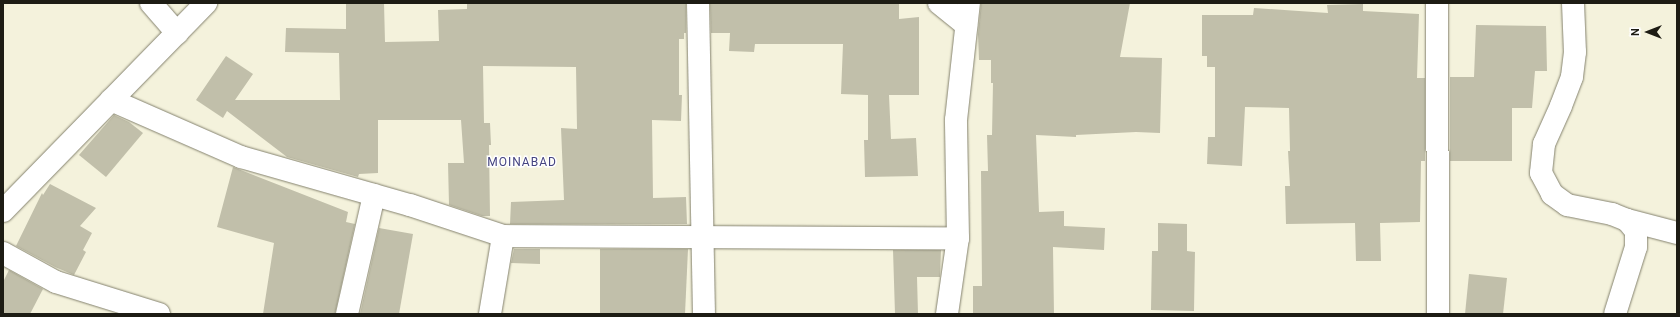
<!DOCTYPE html>
<html>
<head>
<meta charset="utf-8">
<style>
  body { margin:0 }
  #map { position:relative; width:1680px; height:317px; overflow:hidden; background:#f4f2dc; font-family:Roboto,sans-serif }
  div>[style] { position:absolute }
  .building>* { inset:0; background:#c1bfaa }
  .roads { filter:drop-shadow(0 0 1px #84826e) drop-shadow(0 0 1px #84826e) }
  .minor>* { height:22px; margin:-11px; padding:0 11px; transform-origin:11px; border-radius:11px; background:#fff }
  .tertiary>* { height:22px; margin:-11px; padding:0 11px; transform-origin:11px; border-radius:11px; background:#fff }
  span { translate:-50% -50%; white-space:nowrap; text-align:center; line-height:1.15; -webkit-text-stroke:3px #fff; paint-order:stroke }
  .quarter-label { font-size:12px; color:#444380; letter-spacing:1px }
  .frame { position:absolute; inset:0; border:4px solid #1d1c14; pointer-events:none }
  .north { position:absolute; left:1628px; top:12px; width:40px; height:40px; -webkit-text-stroke:3px #fff; paint-order:stroke; rotate:270deg; font-size:11px; font-weight:700; line-height:16px; text-align:center; color:#1d1c14 }
  .north::after { content:''; display:block; margin:auto; width:14px; height:18px; background:#1d1c14; clip-path:polygon(50% 0,100% 100%,50% 72%,0 100%) }
</style>
</head>
<body>
<div id="map">
  <div class="building">
    <i style="clip-path:polygon(346px 3px,384px 3px,385px 42px,439px 41px,438px 10px,467px 9px,467px 3px,686px 3px,686px 33px,684px 33px,684px 39px,679px 39px,679px 95px,682px 95px,681px 121px,652px 120px,653px 198px,686px 197px,687px 224px,510px 224px,511px 202px,564px 200px,561px 128px,577px 129px,576px 67px,483px 66px,484px 123px,490px 123px,491px 145px,489px 145px,490px 216px,482px 216px,449px 205px,448px 163px,464px 163px,461px 120px,378px 120px,378px 173px,359px 174px,358px 177px,287px 157px,227px 111px,223px 118px,196px 100px,226px 56px,253px 74px,235px 100px,340px 100px,339px 53px,285px 52px,286px 28px,346px 29px)"></i>
    <i style="clip-path:polygon(710px 3px,899px 3px,899px 19px,919px 17px,919px 95px,889px 95px,891px 139px,916px 138px,918px 176px,865px 177px,864px 140px,868px 140px,868px 95px,841px 94px,843px 44px,755px 44px,754px 52px,729px 51px,730px 33px,711px 33px)"></i>
    <i style="clip-path:polygon(981px 3px,1130px 3px,1120px 57px,1162px 58px,1160px 133px,1136px 132px,1076px 135px,1076px 137px,1036px 135px,1039px 212px,1064px 211px,1064px 226px,1105px 228px,1104px 250px,1053px 247px,1054px 314px,973px 314px,973px 286px,982px 286px,981px 171px,988px 171px,987px 135px,992px 135px,993px 83px,991px 83px,991px 60px,979px 60px,978px 34px)"></i>
    <i style="clip-path:polygon(1363px 4px,1363px 11px,1419px 14px,1417px 78px,1425px 78px,1425px 161px,1421px 161px,1420px 222px,1380px 223px,1381px 261px,1356px 261px,1355px 223px,1286px 224px,1285px 186px,1290px 186px,1288px 151px,1290px 151px,1289px 108px,1245px 107px,1242px 166px,1207px 164px,1208px 137px,1215px 137px,1215px 67px,1207px 67px,1207px 56px,1202px 56px,1202px 15px,1253px 15px,1254px 8px,1328px 13px,1327px 5px)"></i>
    <i style="clip-path:polygon(1476px 25px,1546px 26px,1547px 71px,1535px 71px,1532px 108px,1512px 108px,1512px 161px,1450px 161px,1450px 77px,1474px 77px)"></i>
    <i style="clip-path:polygon(114px 115px,129px 122px,143px 133px,106px 177px,79px 155px)"></i>
    <i style="clip-path:polygon(233px 167px,348px 212px,346px 222px,355px 224px,335px 314px,263px 314px,274px 243px,217px 227px)"></i>
    <i style="clip-path:polygon(50px 184px,96px 208px,80px 226px,92px 233px,83px 250px,86px 252px,74px 275px,55px 267px,16px 246px,42px 193px,43px 195px)"></i>
    <i style="clip-path:polygon(1158px 223px,1187px 224px,1187px 251px,1195px 252px,1194px 311px,1151px 310px,1152px 251px,1158px 251px)"></i>
    <i style="clip-path:polygon(379px 228px,413px 234px,399px 314px,360px 314px)"></i>
    <i style="clip-path:polygon(514px 249px,540px 249px,540px 264px,511px 263px)"></i>
    <i style="clip-path:polygon(600px 249px,688px 249px,685px 314px,600px 314px)"></i>
    <i style="clip-path:polygon(893px 250px,941px 250px,940px 277px,917px 277px,918px 314px,895px 314px)"></i>
    <i style="clip-path:polygon(9px 270px,43px 289px,30px 314px,3px 314px,3px 282px)"></i>
    <i style="clip-path:polygon(1469px 274px,1507px 278px,1503px 314px,1465px 314px)"></i>
  </div>
  <div class="roads">
    <div class="minor">
      <i style="left:151px;top:3px;width:40px;rotate:49deg"></i>
      <i style="left:698px;top:3px;width:311px;rotate:88.9deg"></i>
      <i style="left:939px;top:3px;width:35px;rotate:39deg"></i>
      <i style="left:1437px;top:3px;width:311px;rotate:89.8deg"></i>
      <i style="left:1573px;top:3px;width:49px;rotate:87.7deg"></i>
      <i style="left:1575px;top:52px;width:25px;rotate:97deg"></i>
      <i style="left:1572px;top:77px;width:31px;rotate:111deg"></i>
      <i style="left:1561px;top:106px;width:42px;rotate:114.1deg"></i>
      <i style="left:1544px;top:144px;width:29px;rotate:96deg"></i>
      <i style="left:1541px;top:173px;width:24px;rotate:62deg"></i>
      <i style="left:1552px;top:194px;width:19px;rotate:36deg"></i>
      <i style="left:1567px;top:205px;width:46px;rotate:11.3deg"></i>
      <i style="left:1612px;top:214px;width:16px;rotate:22deg"></i>
      <i style="left:1627px;top:220px;width:14px;rotate:51deg"></i>
      <i style="left:1636px;top:231px;width:16px;rotate:90deg"></i>
      <i style="left:1636px;top:247px;width:70px;rotate:107.4deg"></i>
      <i style="left:111px;top:100px;width:142px;rotate:23.7deg"></i>
      <i style="left:241px;top:157px;width:176px;rotate:15.9deg"></i>
      <i style="left:410px;top:205px;width:98px;rotate:18.4deg"></i>
      <i style="left:503px;top:236px;width:455px;rotate:0.3deg"></i>
      <i style="left:1627px;top:220px;width:52px;rotate:14.6deg"></i>
      <i style="left:3px;top:253px;width:60px;rotate:28.7deg"></i>
      <i style="left:56px;top:282px;width:108px;rotate:17.3deg"></i>
      <i style="left:347px;top:314px;width:122px;rotate:-77.2deg"></i>
      <i style="left:490px;top:314px;width:79px;rotate:-80.5deg"></i>
      <i style="left:947px;top:314px;width:77px;rotate:-81.8deg"></i>
      <i style="left:958px;top:238px;width:118px;rotate:-91deg"></i>
      <i style="left:956px;top:120px;width:118px;rotate:-83.7deg"></i>
    </div>
    <div class="tertiary">
      <i style="left:3px;top:211px;width:291px;rotate:-45.7deg"></i>
    </div>
  </div>
  <div class="quarter-label">
    <span style="left:522px;top:163px">MOINABAD</span>
  </div>
  <div class="frame"></div>
  <div class="north">N</div>
</div>
</body>
</html>
